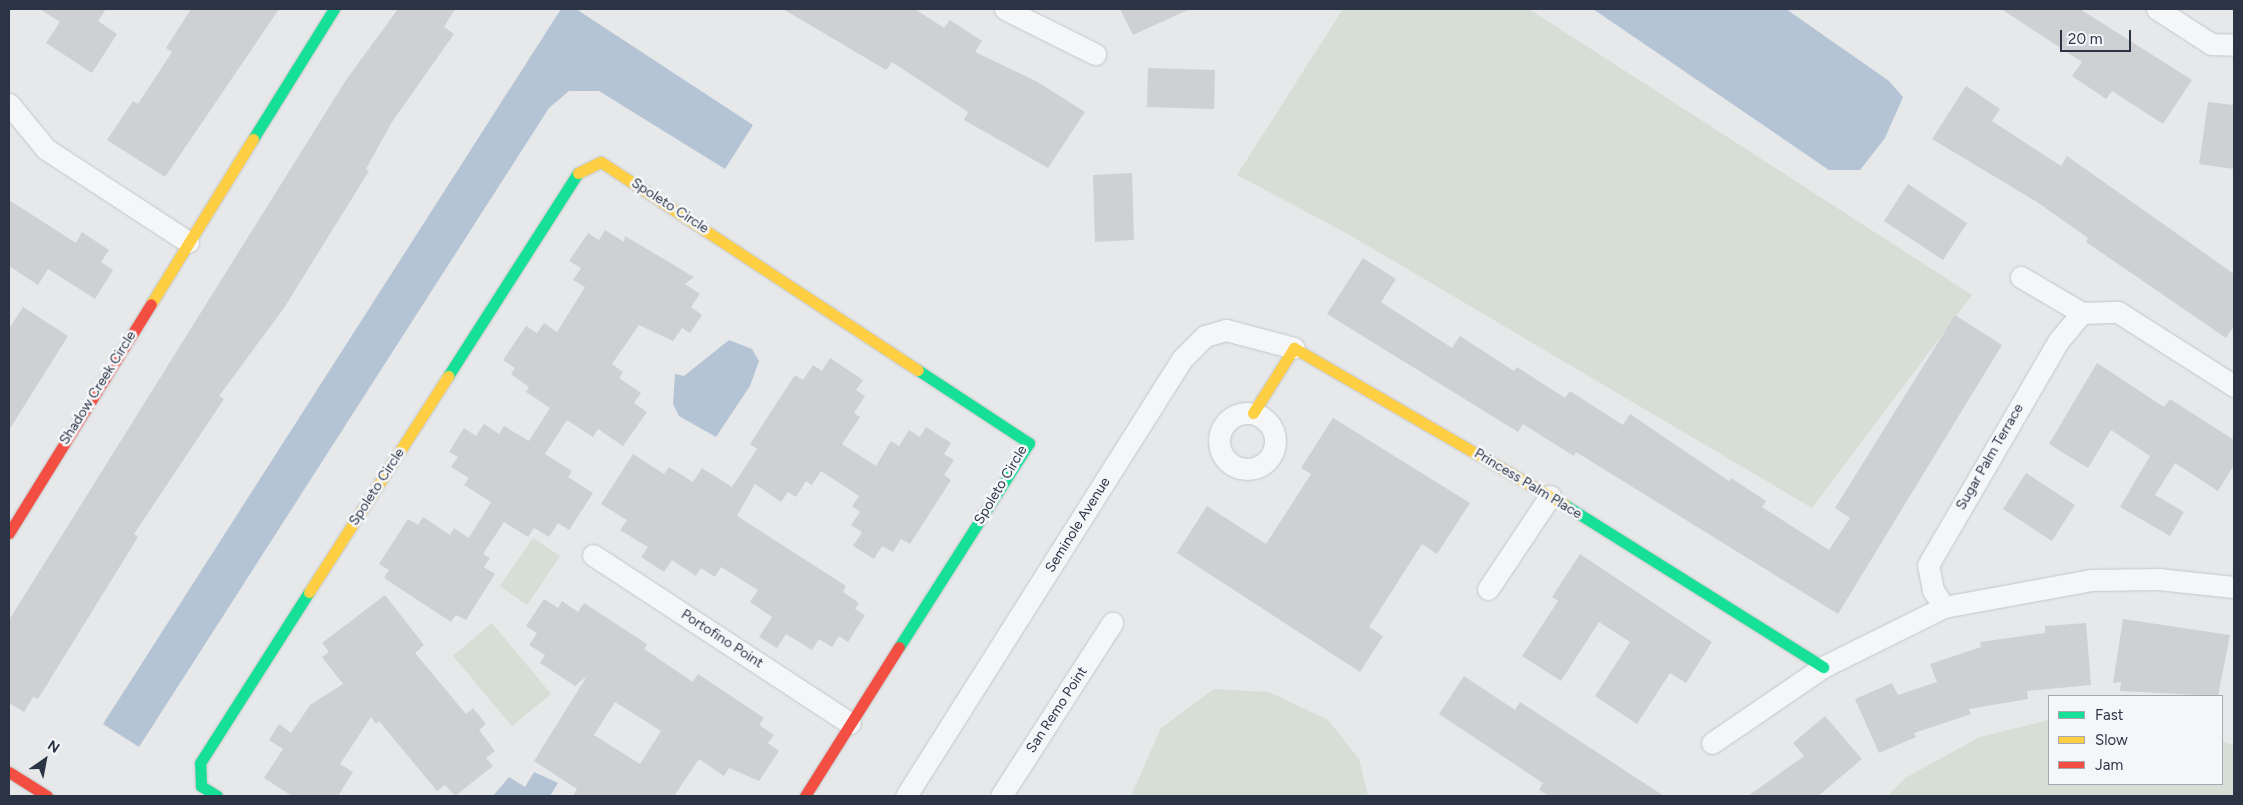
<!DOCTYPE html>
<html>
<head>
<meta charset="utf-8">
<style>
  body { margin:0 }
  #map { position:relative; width:2243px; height:805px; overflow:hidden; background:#e6e8ea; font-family:Figtree,sans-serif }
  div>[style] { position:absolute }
  .green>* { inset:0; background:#d6ded6 }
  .water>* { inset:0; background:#b4c4d5 }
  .building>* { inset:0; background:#ced0d3 }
  .roads { filter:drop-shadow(0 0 1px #c4c6c8) drop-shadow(0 0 1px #c4c6c8) }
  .street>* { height:21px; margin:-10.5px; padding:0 10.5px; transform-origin:10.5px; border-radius:10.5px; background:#f5f6f7 }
  .street>.ring { margin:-10.5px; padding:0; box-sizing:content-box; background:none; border:21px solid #f5f6f7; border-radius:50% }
  .fast>* { height:11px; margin:-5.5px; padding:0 5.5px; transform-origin:5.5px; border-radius:5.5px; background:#16e098 }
  .slow>* { height:11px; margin:-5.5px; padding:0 5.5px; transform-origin:5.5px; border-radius:5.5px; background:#ffcf43 }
  .jam>* { height:11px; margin:-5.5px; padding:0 5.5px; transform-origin:5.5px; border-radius:5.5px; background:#f24e42 }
  span { translate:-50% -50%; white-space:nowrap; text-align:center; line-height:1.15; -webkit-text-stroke:5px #f4f6f9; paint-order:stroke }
  .street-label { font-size:14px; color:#2b3445 }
  .frame { position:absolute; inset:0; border:10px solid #2b3445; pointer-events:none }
  .legend { position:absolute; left:2048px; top:695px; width:175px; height:90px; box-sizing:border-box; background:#f4f6f9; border:1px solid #a4a8b1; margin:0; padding:6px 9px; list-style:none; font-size:15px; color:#2b3445 }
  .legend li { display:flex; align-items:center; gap:10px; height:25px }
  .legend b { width:25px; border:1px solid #a4a8b1 }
  .north { position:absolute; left:20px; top:735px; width:50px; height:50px; -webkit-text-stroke:4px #f4f6f9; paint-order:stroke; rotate:33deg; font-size:14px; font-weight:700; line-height:20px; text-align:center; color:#2b3445 }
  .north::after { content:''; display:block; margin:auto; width:18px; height:22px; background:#2b3445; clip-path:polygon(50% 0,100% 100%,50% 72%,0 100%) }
  .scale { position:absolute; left:2060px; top:30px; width:71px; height:22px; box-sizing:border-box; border:2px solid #2b3445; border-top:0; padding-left:6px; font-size:15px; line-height:18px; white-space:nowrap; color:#2b3445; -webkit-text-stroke:4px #f4f6f9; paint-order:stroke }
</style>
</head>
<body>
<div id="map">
  <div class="green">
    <i style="clip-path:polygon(1343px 9px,1529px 9px,1972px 295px,1812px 508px,1348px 234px,1237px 175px)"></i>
    <i style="clip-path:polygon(533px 538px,560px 556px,527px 605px,500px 586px)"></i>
    <i style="clip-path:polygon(492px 623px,551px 694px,512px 726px,453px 656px)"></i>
    <i style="clip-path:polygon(1214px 689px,1269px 692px,1328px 720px,1359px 759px,1368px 796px,1131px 796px,1161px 728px)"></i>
    <i style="clip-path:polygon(2049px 720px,2049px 784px,2222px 784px,2222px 741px,2234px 746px,2234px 796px,1888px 796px,1905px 778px,1980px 737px)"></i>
  </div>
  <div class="water">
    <i style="clip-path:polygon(561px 9px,576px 9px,753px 125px,725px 169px,599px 91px,569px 91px,549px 108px,139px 747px,103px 724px)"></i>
    <i style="clip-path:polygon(1593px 9px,1786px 9px,1889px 81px,1903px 97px,1885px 138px,1860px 170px,1829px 170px)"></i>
    <i style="clip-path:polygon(729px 340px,752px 349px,759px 361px,750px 386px,716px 437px,679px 416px,673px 404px,675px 374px,684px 376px)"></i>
    <i style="clip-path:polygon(534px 772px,558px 783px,550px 796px,493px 796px,509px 777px,525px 787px)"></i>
  </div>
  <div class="building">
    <i style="clip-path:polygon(40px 9px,106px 9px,98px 21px,117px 34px,92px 73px,46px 43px,60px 22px)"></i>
    <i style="clip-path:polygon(191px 9px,279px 9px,165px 177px,107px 140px,133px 101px,138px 104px,172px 52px,166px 48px)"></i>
    <i style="clip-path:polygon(398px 9px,455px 9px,444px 27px,454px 34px,392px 122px,366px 169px,369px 171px,284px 308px,219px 396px,224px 399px,134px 534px,138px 537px,38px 699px,33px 697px,24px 712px,9px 703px,9px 620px,346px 80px)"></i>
    <i style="clip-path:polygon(783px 9px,915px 9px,944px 28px,950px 20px,982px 41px,975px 52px,1036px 81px,1085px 112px,1048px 168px,964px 120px,968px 112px,892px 62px,886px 70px)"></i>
    <i style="clip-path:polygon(1120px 9px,1190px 9px,1133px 35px)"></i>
    <i style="clip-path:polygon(2001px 9px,2080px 9px,2192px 80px,2163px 124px,2112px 91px,2106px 99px,2072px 76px,2082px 62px)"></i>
    <i style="clip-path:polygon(1148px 68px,1215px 70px,1214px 109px,1147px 107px)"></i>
    <i style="clip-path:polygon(1966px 86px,2000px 109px,1992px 121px,2061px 166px,2067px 156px,2234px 274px,2234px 326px,2226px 338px,2086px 242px,2088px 238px,2037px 202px,1932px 139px)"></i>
    <i style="clip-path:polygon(2208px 102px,2234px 105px,2234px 169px,2199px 164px)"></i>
    <i style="clip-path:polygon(1132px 173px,1134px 240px,1095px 242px,1093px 175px)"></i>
    <i style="clip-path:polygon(1908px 184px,1967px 223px,1943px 260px,1884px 221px)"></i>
    <i style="clip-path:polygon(9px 200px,76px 243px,82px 232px,109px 250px,101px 262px,113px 270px,95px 299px,48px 269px,38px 285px,9px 266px)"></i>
    <i style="clip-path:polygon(605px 230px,624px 242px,625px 236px,694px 277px,685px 284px,700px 294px,691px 307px,702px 315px,690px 333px,682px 328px,673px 341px,639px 325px,612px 364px,623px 372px,619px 378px,641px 393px,634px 403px,647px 412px,623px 446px,598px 429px,593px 437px,567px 420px,545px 454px,572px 471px,568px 477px,593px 493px,569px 530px,558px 523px,549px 537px,534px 528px,528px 537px,504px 522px,483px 554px,490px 558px,484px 567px,495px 574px,466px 620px,456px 615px,451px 622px,384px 578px,389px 570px,379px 564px,408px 519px,418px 525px,423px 517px,450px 535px,454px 528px,469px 538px,491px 502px,464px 485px,469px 478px,451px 467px,458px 457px,449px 452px,464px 428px,476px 436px,484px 424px,499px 434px,504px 426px,529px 441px,550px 408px,526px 392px,529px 387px,511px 374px,515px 368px,503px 360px,526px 326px,537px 333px,544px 323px,557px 332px,585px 287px,573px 280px,581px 268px,569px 261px,588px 233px,599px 240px)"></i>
    <i style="clip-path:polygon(1363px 258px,1396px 279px,1381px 302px,1452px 348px,1460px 336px,1514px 371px,1517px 367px,1565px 398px,1570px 391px,1623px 425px,1630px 414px,1729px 481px,1731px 478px,1766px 501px,1762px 507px,1829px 550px,1850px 518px,1835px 508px,1955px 315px,2002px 345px,1838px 614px,1576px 452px,1574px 456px,1523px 424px,1518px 432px,1327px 314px)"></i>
    <i style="clip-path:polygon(23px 307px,68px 336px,9px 430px,9px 329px)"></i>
    <i style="clip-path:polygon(830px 358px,863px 380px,856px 390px,865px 396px,854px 413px,860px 417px,842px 444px,876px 466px,891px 441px,899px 446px,909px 430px,920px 437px,926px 427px,951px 443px,944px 454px,954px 460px,944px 475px,951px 480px,910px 544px,901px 539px,893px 552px,882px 546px,874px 559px,853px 546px,862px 532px,851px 525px,860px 512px,852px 506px,859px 496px,821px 471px,812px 485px,806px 481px,796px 497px,788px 492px,781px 502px,755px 484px,737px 516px,846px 586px,843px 592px,859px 603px,855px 609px,865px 615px,848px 642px,839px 636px,832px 647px,819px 639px,812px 650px,786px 634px,777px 648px,759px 637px,772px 617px,750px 602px,758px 590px,721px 567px,715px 577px,701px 568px,696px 576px,672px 560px,664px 572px,641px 557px,648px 547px,620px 530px,627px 520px,601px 504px,633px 454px,664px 474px,669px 467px,693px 482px,702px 468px,732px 487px,757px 449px,750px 444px,795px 375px,803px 380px,813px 365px,822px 371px)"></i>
    <i style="clip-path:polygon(2097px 363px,2164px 407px,2170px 399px,2234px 440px,2234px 465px,2218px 491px,2175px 463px,2155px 495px,2184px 512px,2170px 536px,2120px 507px,2150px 456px,2111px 430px,2088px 468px,2049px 444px)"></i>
    <i style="clip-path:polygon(1333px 418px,1470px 503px,1437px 554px,1422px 544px,1369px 627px,1383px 636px,1360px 672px,1177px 553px,1207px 506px,1266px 544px,1311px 474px,1301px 468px)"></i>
    <i style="clip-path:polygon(2026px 473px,2075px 505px,2052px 541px,2003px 509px)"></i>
    <i style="clip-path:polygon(1580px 554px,1712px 642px,1686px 683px,1670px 673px,1637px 724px,1595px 696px,1630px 642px,1599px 622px,1561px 681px,1522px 656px,1558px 601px,1552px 597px)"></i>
    <i style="clip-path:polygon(385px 595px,424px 645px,415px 653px,466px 714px,473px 708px,486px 724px,479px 730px,495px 751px,486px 758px,493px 766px,455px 796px,445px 785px,437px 791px,379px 721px,376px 724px,371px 717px,340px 764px,353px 772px,338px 796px,292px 796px,264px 778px,283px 749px,269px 740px,279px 724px,291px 733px,310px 705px,343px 684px,322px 657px,329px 652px,322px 643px)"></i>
    <i style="clip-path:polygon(evenodd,544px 599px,558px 608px,562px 601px,578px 612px,584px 603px,647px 644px,644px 649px,693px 682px,698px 674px,764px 718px,759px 725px,774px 735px,768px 743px,779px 751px,759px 781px,729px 768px,724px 776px,699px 759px,674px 796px,573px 796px,577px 789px,534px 761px,587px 676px,575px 686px,540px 663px,545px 655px,529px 645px,537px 633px,526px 626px,544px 599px,615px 702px,661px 731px,640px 764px,594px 735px,615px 702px)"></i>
    <i style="clip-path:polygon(2123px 619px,2230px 635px,2218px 696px,2120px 691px,2121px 682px,2113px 683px)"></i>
    <i style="clip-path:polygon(2086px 623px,2091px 685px,2027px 691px,2028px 699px,1969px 709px,1971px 714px,1914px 733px,1916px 737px,1879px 753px,1855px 699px,1892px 683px,1898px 695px,1937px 682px,1930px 664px,1981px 647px,1980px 642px,2045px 633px,2045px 626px)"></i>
    <i style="clip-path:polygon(1464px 676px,1515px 710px,1520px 702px,1664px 796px,1549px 796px,1539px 790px,1543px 783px,1439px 714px)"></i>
    <i style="clip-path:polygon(1825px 716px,1862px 759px,1818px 796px,1748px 796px,1804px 756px,1793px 743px)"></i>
  </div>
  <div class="roads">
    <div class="street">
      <i style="left:1005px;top:9px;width:101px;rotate:26.6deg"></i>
      <i style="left:2157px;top:9px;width:64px;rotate:32.9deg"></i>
      <i style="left:2211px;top:44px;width:23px;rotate:2deg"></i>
      <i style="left:9px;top:104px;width:58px;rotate:50.6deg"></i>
      <i style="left:46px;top:149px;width:170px;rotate:33.2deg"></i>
      <i style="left:2082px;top:313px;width:36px;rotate:-2deg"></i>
      <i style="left:2118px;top:312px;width:138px;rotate:32.5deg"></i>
      <i class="ring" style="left:1219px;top:413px;width:35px;height:35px"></i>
      <i style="left:593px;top:555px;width:307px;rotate:33.2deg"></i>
      <i style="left:1488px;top:589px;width:112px;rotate:-56.3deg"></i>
      <i style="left:1944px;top:607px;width:20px;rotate:-123deg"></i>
      <i style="left:1933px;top:590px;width:25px;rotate:-101deg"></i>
      <i style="left:1928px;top:565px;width:260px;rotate:-59.8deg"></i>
      <i style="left:2059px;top:340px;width:35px;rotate:-50deg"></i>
      <i style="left:2082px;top:313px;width:71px;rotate:-149.5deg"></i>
      <i style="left:1712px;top:743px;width:135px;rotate:-34.4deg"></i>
      <i style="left:1823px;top:667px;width:135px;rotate:-26.4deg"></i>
      <i style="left:1944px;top:607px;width:149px;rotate:-10.4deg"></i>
      <i style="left:2091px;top:580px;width:67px;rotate:-0.9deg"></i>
      <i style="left:2158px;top:579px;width:76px;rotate:6deg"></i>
      <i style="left:906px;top:796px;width:517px;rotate:-57.72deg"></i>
      <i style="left:1182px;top:359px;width:33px;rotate:-45deg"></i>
      <i style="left:1205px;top:336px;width:22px;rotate:-16deg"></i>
      <i style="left:1226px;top:330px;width:70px;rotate:14.8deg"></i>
      <i style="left:1001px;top:796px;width:206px;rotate:-57.3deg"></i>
    </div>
    <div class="fast">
      <i style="left:253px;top:139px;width:153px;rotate:-58.1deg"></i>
      <i style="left:448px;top:376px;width:241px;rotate:-57.4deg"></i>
      <i style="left:1565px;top:505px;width:305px;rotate:32.1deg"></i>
      <i style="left:899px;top:647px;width:242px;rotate:-57.5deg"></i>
      <i style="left:1029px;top:443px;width:133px;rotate:-146.7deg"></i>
      <i style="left:217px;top:796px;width:19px;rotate:-148deg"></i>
      <i style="left:201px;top:786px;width:23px;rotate:-92deg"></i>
      <i style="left:200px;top:763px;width:203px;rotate:-57.5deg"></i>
    </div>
    <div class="slow">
      <i style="left:578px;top:173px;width:25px;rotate:-26deg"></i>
      <i style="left:601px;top:162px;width:379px;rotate:33.3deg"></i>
      <i style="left:151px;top:304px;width:194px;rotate:-58.3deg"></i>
      <i style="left:1253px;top:413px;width:77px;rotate:-57.8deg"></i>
      <i style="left:1294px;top:348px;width:313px;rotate:30.1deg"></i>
      <i style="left:309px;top:592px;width:257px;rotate:-57.2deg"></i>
    </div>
    <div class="jam">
      <i style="left:9px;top:533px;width:269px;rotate:-58.2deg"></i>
      <i style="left:9px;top:772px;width:45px;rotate:32.3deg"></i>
      <i style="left:805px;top:796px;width:176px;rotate:-57.8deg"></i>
    </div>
  </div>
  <div class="street-label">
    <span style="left:670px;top:206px;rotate:33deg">Spoleto Circle</span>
    <span style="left:98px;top:388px;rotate:-58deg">Shadow Creek Circle</span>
    <span style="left:1990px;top:457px;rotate:-60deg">Sugar Palm Terrace</span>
    <span style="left:1528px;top:484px;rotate:31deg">Princess Palm Place</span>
    <span style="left:1001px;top:485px;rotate:-59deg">Spoleto Circle</span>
    <span style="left:377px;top:487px;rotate:-57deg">Spoleto Circle</span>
    <span style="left:1078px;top:525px;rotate:-58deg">Seminole Avenue</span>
    <span style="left:722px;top:639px;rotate:33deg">Portofino Point</span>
    <span style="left:1057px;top:710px;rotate:-57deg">San Remo Point</span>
  </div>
  <div class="frame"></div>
  <ul class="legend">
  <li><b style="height:6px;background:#16e098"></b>Fast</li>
  <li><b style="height:6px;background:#ffcf43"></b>Slow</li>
  <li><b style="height:6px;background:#f24e42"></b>Jam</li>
  </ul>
  <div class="north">N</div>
  <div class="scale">20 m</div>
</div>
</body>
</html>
